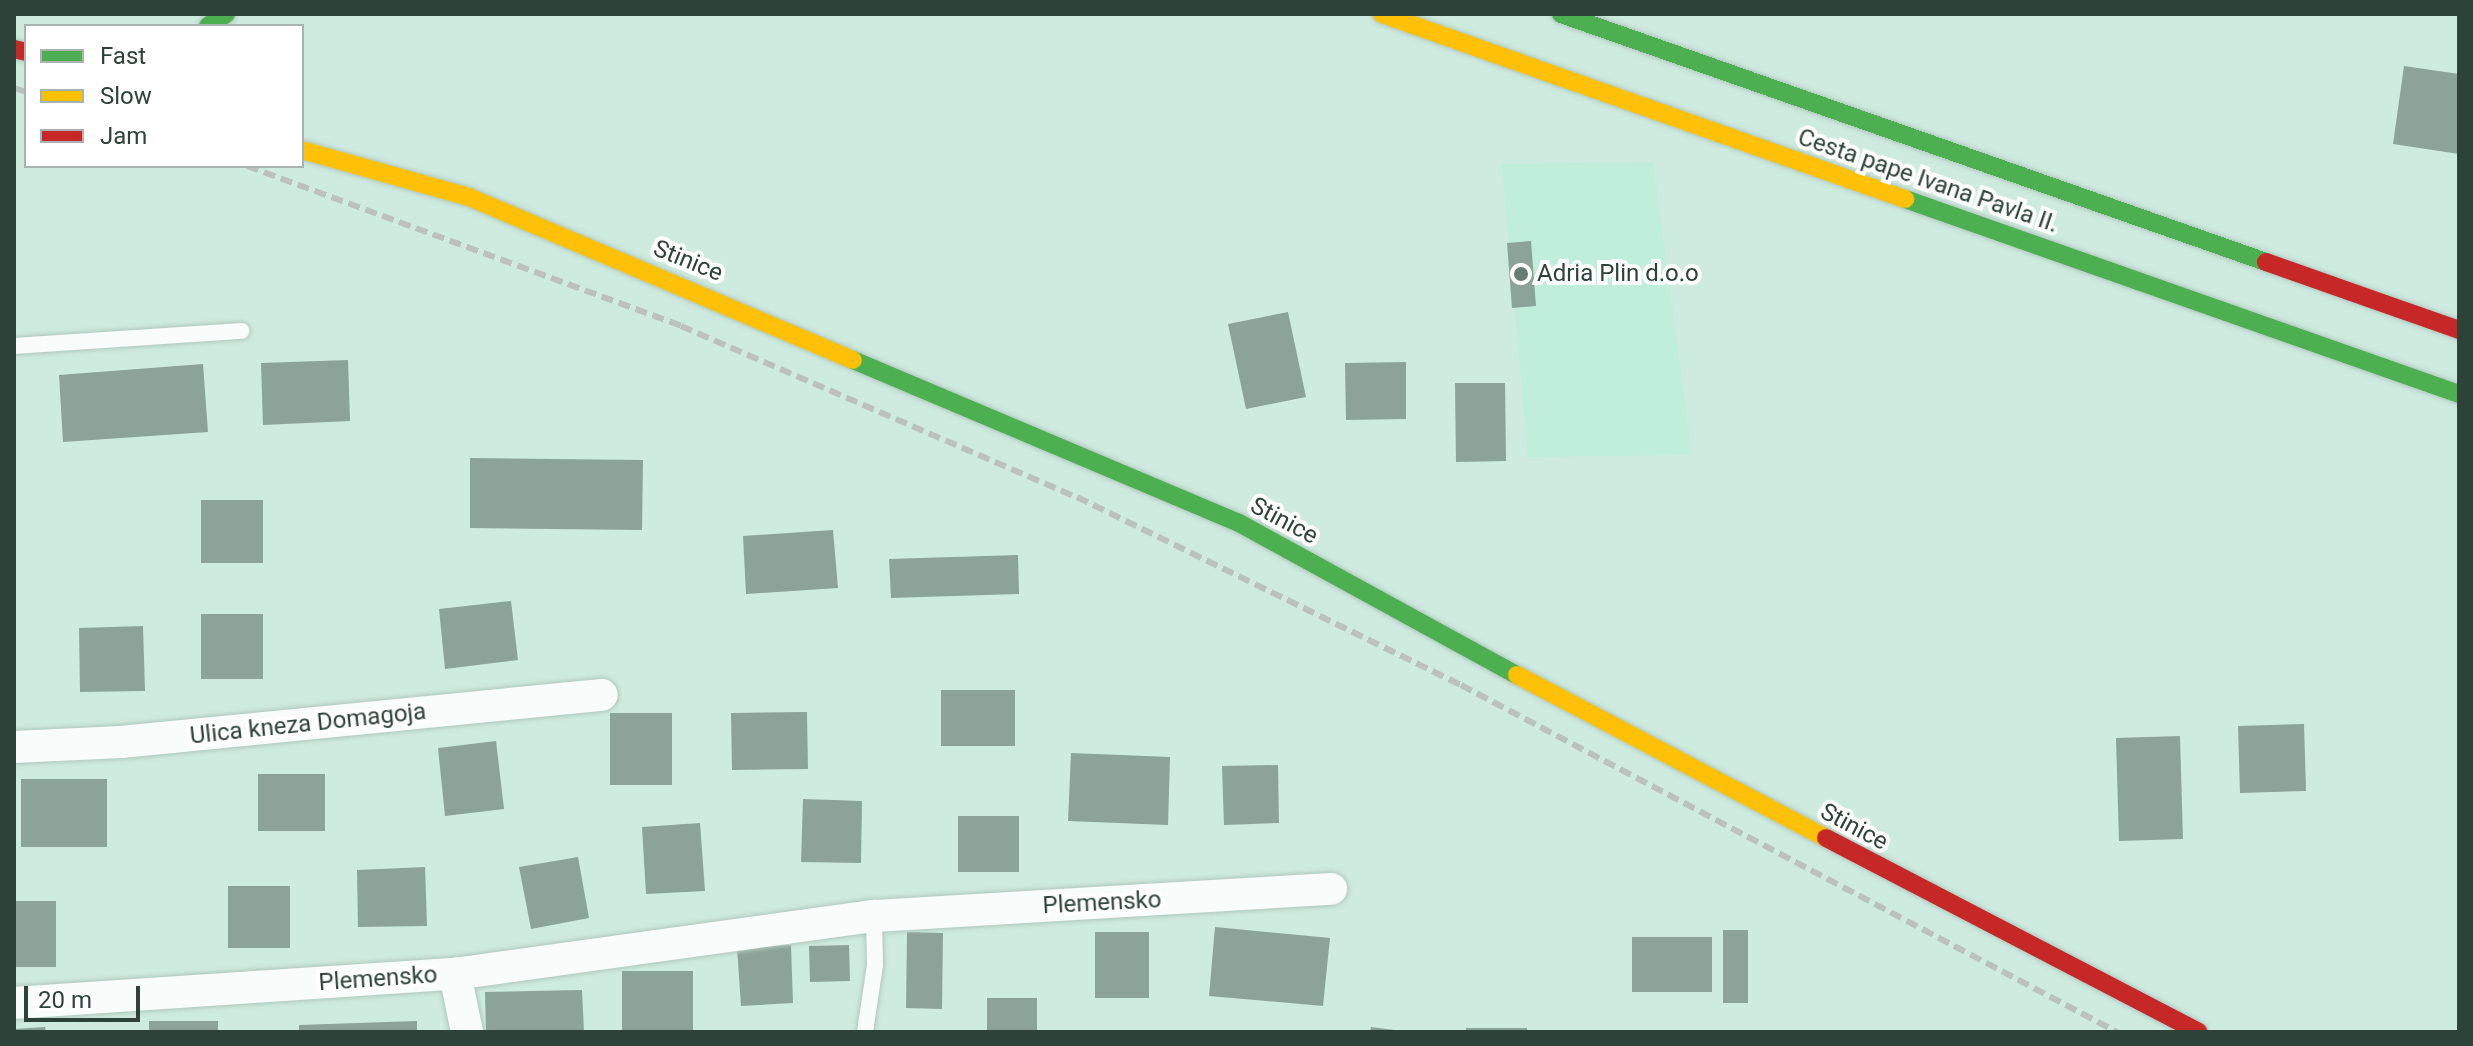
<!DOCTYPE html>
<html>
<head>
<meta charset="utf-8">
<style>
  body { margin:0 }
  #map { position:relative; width:2473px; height:1046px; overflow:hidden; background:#ceebdf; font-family:Roboto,sans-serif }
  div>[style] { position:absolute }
  .built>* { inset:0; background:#bfeeda }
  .building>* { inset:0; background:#8ca399 }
  .roads { filter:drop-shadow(0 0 2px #b0c7bd) drop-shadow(0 0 2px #b0c7bd) }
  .lane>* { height:16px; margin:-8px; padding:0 8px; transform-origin:8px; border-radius:8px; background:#f8fcfa }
  .street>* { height:32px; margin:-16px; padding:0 16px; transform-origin:16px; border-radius:16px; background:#f8fcfa }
  .fast>* { height:18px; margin:-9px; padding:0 9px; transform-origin:9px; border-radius:9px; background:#4caf50 }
  .slow>* { height:18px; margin:-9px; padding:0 9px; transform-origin:9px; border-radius:9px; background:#ffc107 }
  .jam>* { height:18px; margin:-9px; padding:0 9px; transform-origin:9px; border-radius:9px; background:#c62828 }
  .rail>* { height:6px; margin-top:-3px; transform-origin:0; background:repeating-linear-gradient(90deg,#bac1be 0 12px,transparent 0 18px) }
  .dots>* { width:22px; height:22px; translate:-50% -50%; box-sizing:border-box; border:4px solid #fff; border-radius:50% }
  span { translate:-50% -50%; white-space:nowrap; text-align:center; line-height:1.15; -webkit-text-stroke:8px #fff; paint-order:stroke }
  .street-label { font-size:24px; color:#2d4239 }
  .poi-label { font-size:24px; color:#2d4239 }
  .left { translate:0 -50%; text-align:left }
  .frame { position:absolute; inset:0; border:16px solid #2d4239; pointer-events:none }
  .legend { position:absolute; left:24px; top:24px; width:280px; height:144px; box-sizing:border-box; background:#fff; border:2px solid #abb3b0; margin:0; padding:10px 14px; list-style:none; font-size:24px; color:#2d4239 }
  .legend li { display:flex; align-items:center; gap:16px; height:40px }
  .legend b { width:40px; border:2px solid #abb3b0 }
  .scale { position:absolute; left:24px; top:986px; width:116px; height:36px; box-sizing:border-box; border:4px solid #2d4239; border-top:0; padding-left:10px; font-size:24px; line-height:28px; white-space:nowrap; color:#2d4239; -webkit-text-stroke:6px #fff; paint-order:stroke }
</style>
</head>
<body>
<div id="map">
  <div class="built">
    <i style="clip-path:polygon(1653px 162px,1692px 455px,1528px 457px,1502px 164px)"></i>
  </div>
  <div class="building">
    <i style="clip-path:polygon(2404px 66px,2459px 74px,2459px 154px,2393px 144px)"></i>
    <i style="clip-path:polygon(1531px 241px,1536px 306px,1512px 308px,1507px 243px)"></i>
    <i style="clip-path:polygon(1288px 312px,1306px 397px,1246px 409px,1228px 324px)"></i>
    <i style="clip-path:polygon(348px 360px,350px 421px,263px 425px,261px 363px)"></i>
    <i style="clip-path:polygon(1406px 362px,1406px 419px,1346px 420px,1345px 363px)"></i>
    <i style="clip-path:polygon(203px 364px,208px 432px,63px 442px,59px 375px)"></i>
    <i style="clip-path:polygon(1455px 383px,1505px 383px,1506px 461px,1456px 462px)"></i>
    <i style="clip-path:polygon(470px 458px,643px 460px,642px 530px,470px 528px)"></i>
    <i style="clip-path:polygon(201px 500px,263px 500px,263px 563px,201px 563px)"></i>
    <i style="clip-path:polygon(833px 530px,838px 588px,746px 594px,743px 536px)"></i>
    <i style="clip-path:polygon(1018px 555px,1019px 594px,891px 598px,889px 559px)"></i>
    <i style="clip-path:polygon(511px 601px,518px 660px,445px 669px,439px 609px)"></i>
    <i style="clip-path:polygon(201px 614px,263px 614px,263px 679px,201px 679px)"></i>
    <i style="clip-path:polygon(143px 626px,145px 691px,80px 692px,79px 628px)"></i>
    <i style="clip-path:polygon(941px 690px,1015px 690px,1015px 746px,941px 746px)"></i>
    <i style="clip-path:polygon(807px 712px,808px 769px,732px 770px,731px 713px)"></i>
    <i style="clip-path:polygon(610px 713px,672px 713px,672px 785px,610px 785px)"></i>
    <i style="clip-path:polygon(2304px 724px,2306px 791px,2240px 793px,2238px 726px)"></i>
    <i style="clip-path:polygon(2180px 736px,2183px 839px,2119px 841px,2116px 738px)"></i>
    <i style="clip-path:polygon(496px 741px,504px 809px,445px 816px,438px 748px)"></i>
    <i style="clip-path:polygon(1071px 753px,1170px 757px,1168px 825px,1068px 821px)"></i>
    <i style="clip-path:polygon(1278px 765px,1279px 823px,1224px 825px,1222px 766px)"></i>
    <i style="clip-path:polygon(258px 774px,325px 774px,325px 831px,258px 831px)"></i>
    <i style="clip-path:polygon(21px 779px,107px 779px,107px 847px,21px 847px)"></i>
    <i style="clip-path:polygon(803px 799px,862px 801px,861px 863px,801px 862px)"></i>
    <i style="clip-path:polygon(958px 816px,1019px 816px,1019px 872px,958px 872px)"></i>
    <i style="clip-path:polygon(700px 823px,705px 891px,646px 894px,642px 827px)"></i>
    <i style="clip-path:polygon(578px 857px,589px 918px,531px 929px,519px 867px)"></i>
    <i style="clip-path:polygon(425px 867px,427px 926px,358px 927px,357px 870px)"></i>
    <i style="clip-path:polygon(228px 886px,290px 886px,290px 948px,228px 948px)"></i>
    <i style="clip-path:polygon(14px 901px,56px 901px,56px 967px,14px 967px)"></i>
    <i style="clip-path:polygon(1215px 927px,1330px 938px,1323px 1006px,1209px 996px)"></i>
    <i style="clip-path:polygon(1723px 930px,1748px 930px,1748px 1003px,1723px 1003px)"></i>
    <i style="clip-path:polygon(907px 932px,943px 933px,942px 1009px,906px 1008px)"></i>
    <i style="clip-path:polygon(1095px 932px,1149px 932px,1149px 998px,1095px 998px)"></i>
    <i style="clip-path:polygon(1632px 937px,1712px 937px,1712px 992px,1632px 992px)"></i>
    <i style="clip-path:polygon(791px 945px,793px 1003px,741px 1006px,737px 948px)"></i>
    <i style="clip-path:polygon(849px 945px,850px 981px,810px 982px,809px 946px)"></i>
    <i style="clip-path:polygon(622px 971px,693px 971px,693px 1032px,622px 1032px)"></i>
    <i style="clip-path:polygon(582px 990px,584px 1032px,486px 1032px,485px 992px)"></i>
    <i style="clip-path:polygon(987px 998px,1037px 998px,1037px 1032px,987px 1032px)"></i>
    <i style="clip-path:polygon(149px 1021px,218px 1021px,218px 1032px,149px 1032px)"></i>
    <i style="clip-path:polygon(417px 1021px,417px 1032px,299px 1032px,299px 1025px)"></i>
    <i style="clip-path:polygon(45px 1027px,46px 1032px,14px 1032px,14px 1029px)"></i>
    <i style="clip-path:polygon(1371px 1027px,1395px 1030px,1395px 1032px,1370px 1032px)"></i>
    <i style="clip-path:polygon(1466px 1028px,1527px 1028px,1527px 1032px,1466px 1032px)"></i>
  </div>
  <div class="roads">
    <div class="lane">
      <i style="left:14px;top:346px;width:228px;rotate:-3.8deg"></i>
      <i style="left:865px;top:1032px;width:68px;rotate:-81.5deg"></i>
      <i style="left:875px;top:965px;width:49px;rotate:-91.2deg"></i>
    </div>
    <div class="street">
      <i style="left:14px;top:747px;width:107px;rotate:-2.7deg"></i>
      <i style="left:121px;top:742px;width:483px;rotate:-5.6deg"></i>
      <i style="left:455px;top:974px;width:423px;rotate:-7.9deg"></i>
      <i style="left:874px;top:916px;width:458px;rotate:-3.4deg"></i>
      <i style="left:14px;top:1003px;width:442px;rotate:-3.8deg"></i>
      <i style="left:455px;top:974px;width:59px;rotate:78.3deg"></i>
    </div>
    <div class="fast">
      <i style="left:1561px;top:14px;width:747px;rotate:19.38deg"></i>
      <i style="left:208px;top:26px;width:22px;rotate:-34deg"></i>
      <i style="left:1905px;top:199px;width:587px;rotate:19.39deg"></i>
      <i style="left:853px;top:360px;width:419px;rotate:22.9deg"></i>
      <i style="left:1239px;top:523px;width:317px;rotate:28.7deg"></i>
    </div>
    <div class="slow">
      <i style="left:1382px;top:14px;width:555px;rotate:19.48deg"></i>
      <i style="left:302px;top:150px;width:173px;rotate:15.7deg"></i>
      <i style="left:469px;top:197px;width:417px;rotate:23deg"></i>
      <i style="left:1517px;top:675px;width:349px;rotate:27.8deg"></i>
    </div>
    <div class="jam">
      <i style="left:14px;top:49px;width:12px;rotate:14deg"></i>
      <i style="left:2266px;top:262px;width:205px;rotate:19.4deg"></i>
      <i style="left:1826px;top:838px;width:420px;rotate:27.5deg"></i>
    </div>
  </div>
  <div class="rail">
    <i style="left:14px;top:88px;width:13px;rotate:18deg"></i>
    <i style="left:247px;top:166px;width:463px;rotate:20.2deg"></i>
    <i style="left:681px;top:326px;width:431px;rotate:23.4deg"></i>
    <i style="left:1077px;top:497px;width:428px;rotate:26.1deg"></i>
    <i style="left:1461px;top:685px;width:742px;rotate:27.88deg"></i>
  </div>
  <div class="dots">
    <i style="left:1521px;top:274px;background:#657d73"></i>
  </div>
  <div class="street-label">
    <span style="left:1928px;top:181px;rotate:19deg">Cesta pape Ivana Pavla II.</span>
    <span style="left:688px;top:261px;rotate:22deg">Stinice</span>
    <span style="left:1284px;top:521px;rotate:28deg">Stinice</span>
    <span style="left:308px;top:724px;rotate:-6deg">Ulica kneza Domagoja</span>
    <span style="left:1854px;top:827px;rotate:28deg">Stinice</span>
    <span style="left:1102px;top:903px;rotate:-3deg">Plemensko</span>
    <span style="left:378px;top:979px;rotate:-4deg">Plemensko</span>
  </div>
  <div class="poi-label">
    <span class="left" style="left:1537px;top:274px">Adria Plin d.o.o</span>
  </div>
  <div class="frame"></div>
  <ul class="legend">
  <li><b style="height:10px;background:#4caf50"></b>Fast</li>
  <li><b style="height:10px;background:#ffc107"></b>Slow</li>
  <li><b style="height:10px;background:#c62828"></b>Jam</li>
  </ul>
  <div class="scale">20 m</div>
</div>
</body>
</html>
